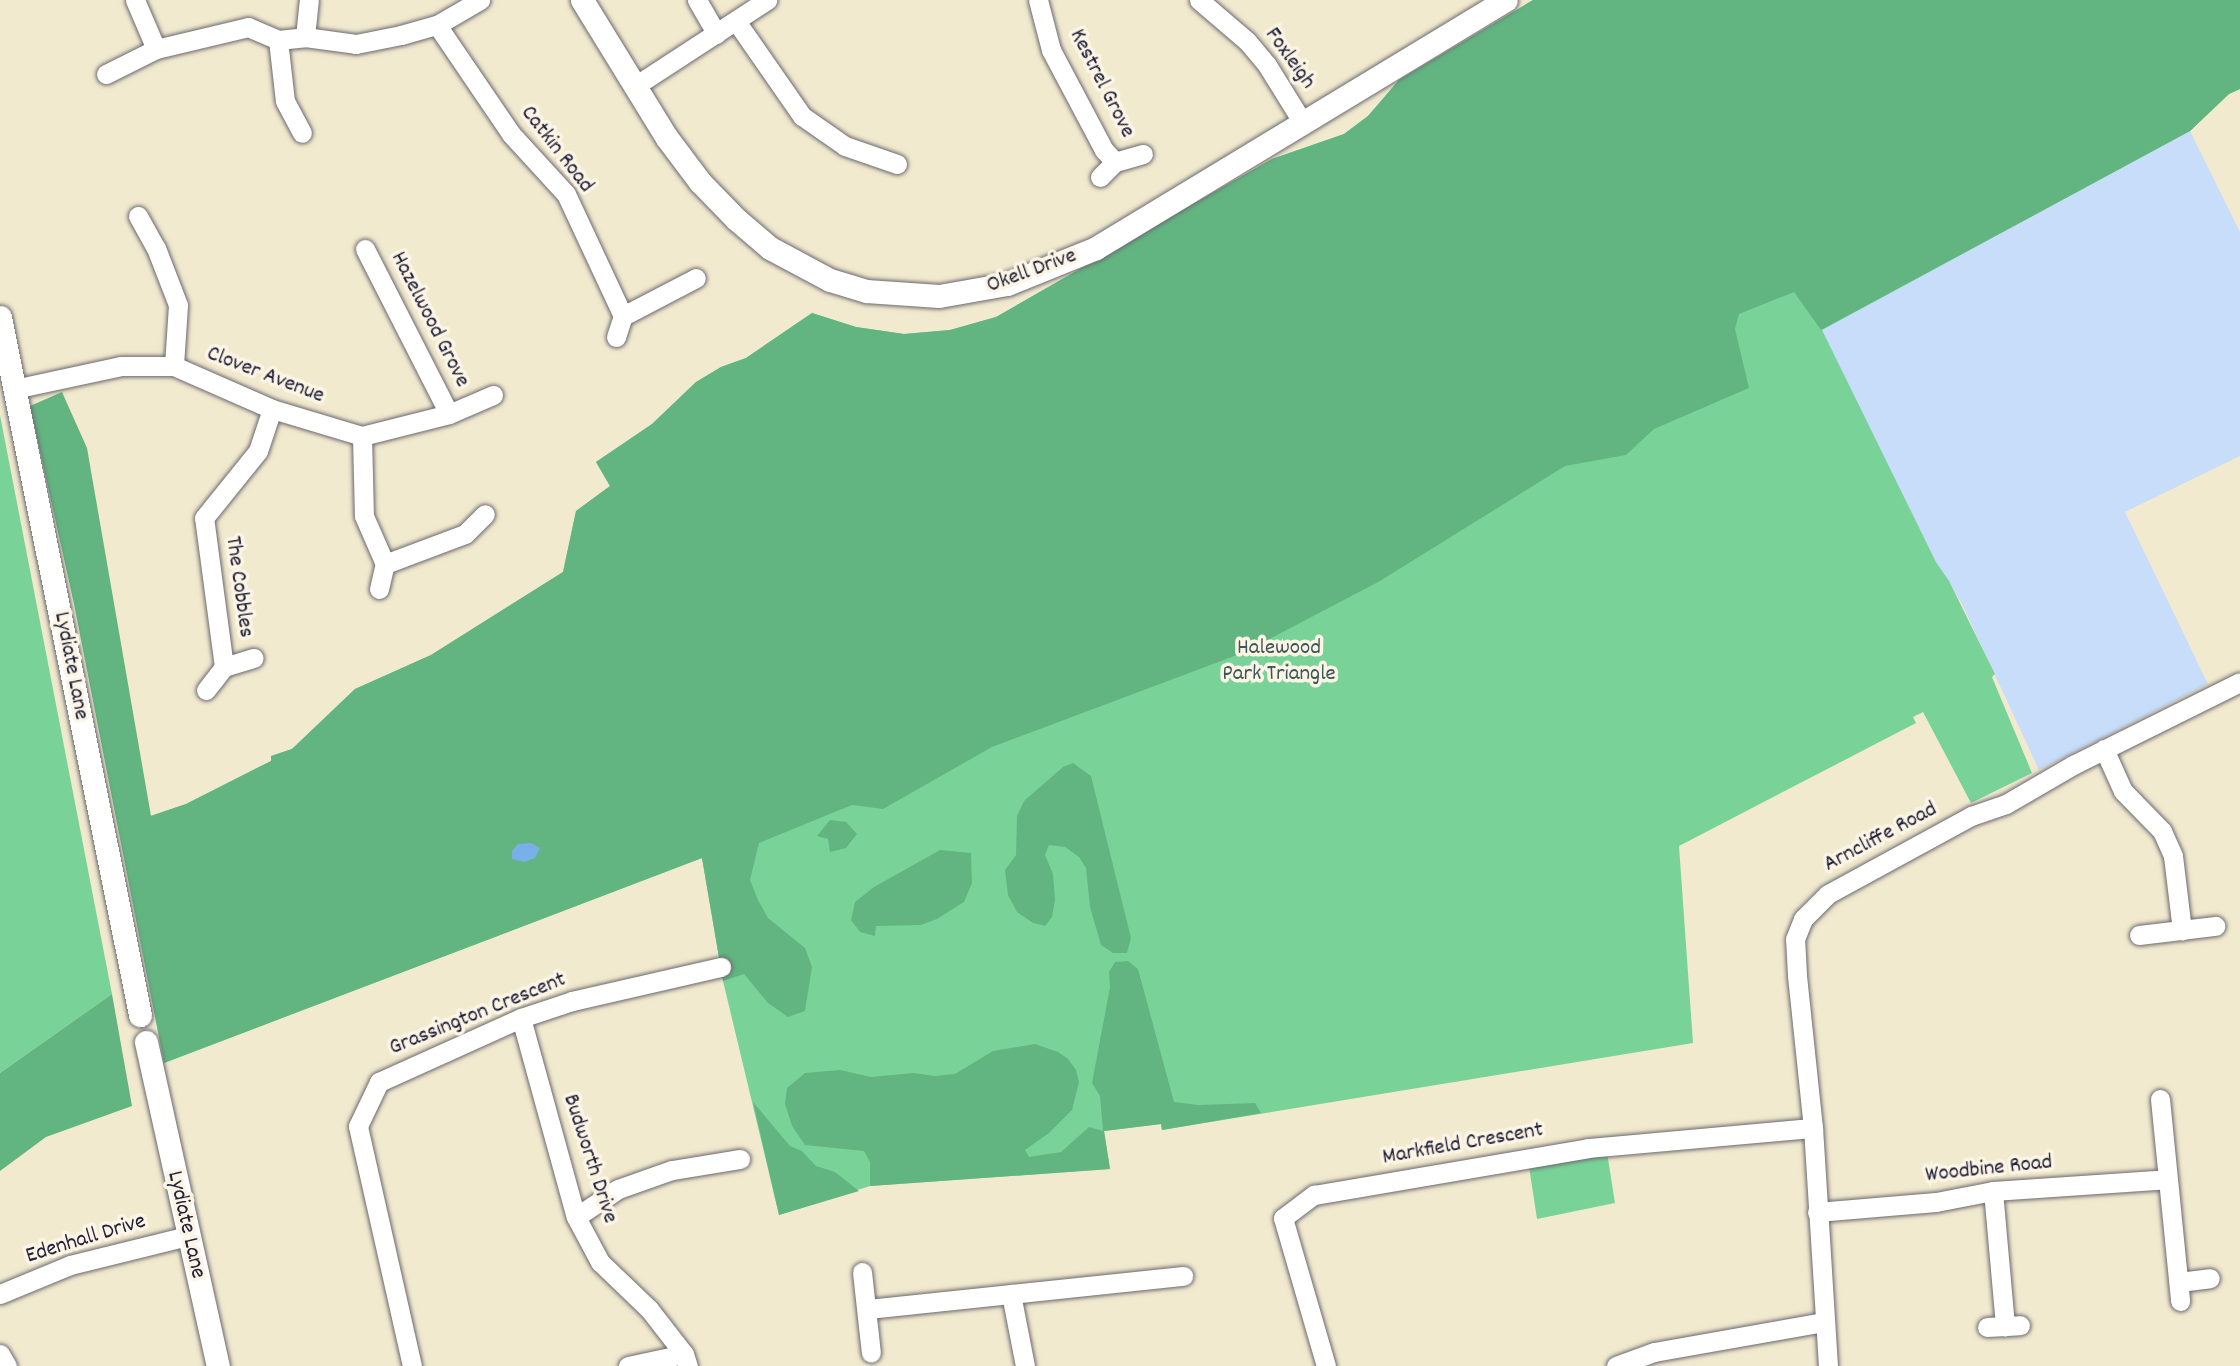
<!DOCTYPE html>
<html>
<head>
<meta charset="utf-8">
<style>
  body { margin:0 }
  #map { position:relative; width:2240px; height:1366px; overflow:hidden; background:#f2eacf; font-family:Dekko,sans-serif }
  div>[style] { position:absolute }
  .built>* { inset:0; background:#c8ddf9 }
  .green>* { inset:0; background:#79d399 }
  .forest>* { inset:0; background:#62b581 }
  .water>* { inset:0; background:#7ab0e8 }
  .roads { filter:drop-shadow(0 0 2px #6b686f) drop-shadow(0 0 2px #6b686f) }
  .minor>* { height:19px; margin:-9.5px; padding:0 9.5px; transform-origin:9.5px; border-radius:9.5px; background:#fff }
  .tertiary>* { height:23px; margin:-11.5px; padding:0 11.5px; transform-origin:11.5px; border-radius:11.5px; background:#fff }
  span { translate:-50% -50%; white-space:nowrap; text-align:center; line-height:1.15; -webkit-text-stroke:7px #fcf5e5; paint-order:stroke }
  .street-label { font-size:23px; color:#22223b }
  .park-label { font-size:23px; color:#3c5757 }
</style>
</head>
<body>
<div id="map">
  <div class="built">
    <i style="clip-path:polygon(2190px 131px,2240px 232px,2240px 456px,2125px 512px,2208px 684px,2039px 770px,1962px 604px,1936px 562px,1821px 330px)"></i>
  </div>
  <div class="green">
    <i style="clip-path:polygon(1533px 0,2240px 0,2240px 89px,2229px 94px,2190px 131px,1822px 330px,1936px 562px,1949px 581px,1995px 674px,1992px 677px,2032px 773px,1971px 803px,1923px 712px,1913px 717px,1916px 723px,1679px 846px,1693px 1043px,1162px 1130px,1161px 1124px,1104px 1131px,1110px 1169px,870px 1186px,779px 1215px,723px 981px,702px 858px,164px 1063px,150px 816px,186px 804px,271px 761px,271px 756px,292px 749px,355px 689px,431px 655px,563px 572px,576px 511px,610px 486px,596px 462px,652px 424px,696px 382px,721px 367px,746px 358px,812px 313px,856px 327px,904px 334px,950px 330px,996px 317px,1272px 159px,1344px 134px,1368px 116px,1399px 80px)"></i>
    <i style="clip-path:polygon(0 415px,112px 994px,0 1073px)"></i>
    <i style="clip-path:polygon(1606px 1146px,1615px 1203px,1537px 1219px,1528px 1160px)"></i>
  </div>
  <div class="forest">
    <i style="clip-path:polygon(1533px 0,2240px 0,2240px 89px,2229px 94px,2190px 131px,1821px 330px,1794px 292px,1739px 314px,1735px 329px,1749px 388px,1654px 429px,1626px 455px,1565px 466px,1380px 581px,1245px 652px,992px 747px,883px 809px,852px 805px,759px 843px,750px 880px,758px 900px,768px 918px,805px 948px,812px 967px,805px 1011px,788px 1017px,768px 1003px,744px 974px,723px 981px,702px 858px,164px 1063px,74px 604px,30px 406px,62px 392px,87px 448px,151px 816px,186px 804px,271px 761px,271px 756px,292px 749px,355px 689px,431px 655px,563px 572px,576px 511px,610px 486px,596px 462px,652px 424px,696px 382px,721px 367px,746px 358px,812px 313px,856px 327px,904px 334px,950px 330px,996px 317px,1272px 159px,1344px 134px,1368px 116px,1399px 80px)"></i>
    <i style="clip-path:polygon(1073px 763px,1091px 776px,1131px 938px,1127px 953px,1113px 953px,1101px 945px,1090px 907px,1086px 868px,1079px 857px,1065px 847px,1049px 845px,1045px 855px,1053px 874px,1055px 900px,1052px 917px,1045px 926px,1033px 923px,1017px 912px,1008px 895px,1005px 870px,1016px 855px,1017px 816px,1024px 801px,1063px 767px)"></i>
    <i style="clip-path:polygon(830px 820px,846px 822px,857px 834px,846px 848px,830px 852px,828px 839px,817px 836px)"></i>
    <i style="clip-path:polygon(940px 850px,971px 853px,972px 883px,964px 902px,937px 919px,921px 925px,876px 926px,875px 936px,860px 932px,851px 920px,855px 902px,874px 887px)"></i>
    <i style="clip-path:polygon(1128px 961px,1138px 969px,1174px 1102px,1198px 1105px,1255px 1103px,1261px 1113px,1162px 1130px,1161px 1124px,1104px 1131px,1110px 1169px,870px 1186px,870px 1162px,864px 1151px,805px 1145px,792px 1126px,785px 1104px,787px 1088px,805px 1073px,840px 1070px,871px 1077px,914px 1073px,934px 1076px,955px 1074px,993px 1051px,1035px 1044px,1058px 1052px,1068px 1059px,1076px 1070px,1079px 1082px,1072px 1110px,1049px 1133px,1025px 1150px,1029px 1157px,1061px 1152px,1089px 1127px,1103px 1131px,1100px 1096px,1092px 1083px,1110px 987px,1109px 972px,1115px 962px)"></i>
    <i style="clip-path:polygon(112px 994px,132px 1106px,46px 1137px,0 1171px,0 1073px)"></i>
    <i style="clip-path:polygon(753px 1102px,790px 1146px,802px 1151px,816px 1166px,835px 1172px,859px 1191px,779px 1215px)"></i>
  </div>
  <div class="water">
    <i style="clip-path:polygon(531px 843px,540px 848px,535px 858px,524px 862px,512px 859px,512px 851px,518px 844px)"></i>
  </div>
  <div class="roads">
    <div class="minor">
      <i style="left:135px;top:0;width:53px;rotate:66.8deg"></i>
      <i style="left:697px;top:0;width:39px;rotate:60deg"></i>
      <i style="left:1038px;top:0;width:52px;rotate:75.4deg"></i>
      <i style="left:1051px;top:50px;width:113px;rotate:62.1deg"></i>
      <i style="left:1104px;top:150px;width:16px;rotate:47deg"></i>
      <i style="left:1115px;top:162px;width:29px;rotate:-16deg"></i>
      <i style="left:1199px;top:0;width:63px;rotate:40.5deg"></i>
      <i style="left:1247px;top:41px;width:31px;rotate:50deg"></i>
      <i style="left:1267px;top:65px;width:68px;rotate:58.2deg"></i>
      <i style="left:736px;top:21px;width:116px;rotate:55.2deg"></i>
      <i style="left:802px;top:116px;width:52px;rotate:34.9deg"></i>
      <i style="left:845px;top:146px;width:55px;rotate:19.1deg"></i>
      <i style="left:437px;top:25px;width:132px;rotate:55.8deg"></i>
      <i style="left:511px;top:134px;width:81px;rotate:47.5deg"></i>
      <i style="left:566px;top:194px;width:135px;rotate:65deg"></i>
      <i style="left:623px;top:316px;width:82px;rotate:-27.5deg"></i>
      <i style="left:305px;top:37px;width:37px;rotate:-84deg"></i>
      <i style="left:278px;top:40px;width:61px;rotate:83.5deg"></i>
      <i style="left:285px;top:101px;width:36px;rotate:62deg"></i>
      <i style="left:106px;top:74px;width:56px;rotate:-26.6deg"></i>
      <i style="left:156px;top:49px;width:95px;rotate:-13.4deg"></i>
      <i style="left:248px;top:27px;width:33px;rotate:23deg"></i>
      <i style="left:278px;top:40px;width:27px;rotate:-6deg"></i>
      <i style="left:305px;top:37px;width:51px;rotate:7.8deg"></i>
      <i style="left:356px;top:44px;width:46px;rotate:-11.3deg"></i>
      <i style="left:401px;top:35px;width:37px;rotate:-16deg"></i>
      <i style="left:437px;top:25px;width:50px;rotate:-30.2deg"></i>
      <i style="left:635px;top:86px;width:158px;rotate:-33.1deg"></i>
      <i style="left:1100px;top:177px;width:21px;rotate:-45deg"></i>
      <i style="left:138px;top:216px;width:37px;rotate:61deg"></i>
      <i style="left:156px;top:248px;width:61px;rotate:68.9deg"></i>
      <i style="left:178px;top:305px;width:61px;rotate:93.8deg"></i>
      <i style="left:365px;top:249px;width:185px;rotate:63deg"></i>
      <i style="left:616px;top:337px;width:22px;rotate:-72deg"></i>
      <i style="left:14px;top:389px;width:109px;rotate:-12.1deg"></i>
      <i style="left:121px;top:366px;width:53px"></i>
      <i style="left:174px;top:366px;width:107px;rotate:23.7deg"></i>
      <i style="left:272px;top:409px;width:94px;rotate:16.7deg"></i>
      <i style="left:362px;top:436px;width:90px;rotate:-14.2deg"></i>
      <i style="left:449px;top:414px;width:48px;rotate:-23.4deg"></i>
      <i style="left:362px;top:436px;width:80px;rotate:88.6deg"></i>
      <i style="left:364px;top:516px;width:52px;rotate:66.4deg"></i>
      <i style="left:385px;top:564px;width:85px;rotate:-20.6deg"></i>
      <i style="left:465px;top:534px;width:28px;rotate:-45deg"></i>
      <i style="left:379px;top:589px;width:26px;rotate:-77deg"></i>
      <i style="left:224px;top:667px;width:150px;rotate:-97.6deg"></i>
      <i style="left:204px;top:518px;width:86px;rotate:-51.1deg"></i>
      <i style="left:258px;top:451px;width:44px;rotate:-71.6deg"></i>
      <i style="left:206px;top:690px;width:29px;rotate:-52deg"></i>
      <i style="left:224px;top:667px;width:31px;rotate:-17deg"></i>
      <i style="left:2104px;top:749px;width:46px;rotate:65.7deg"></i>
      <i style="left:2123px;top:791px;width:56px;rotate:45.7deg"></i>
      <i style="left:2162px;top:831px;width:27px;rotate:66deg"></i>
      <i style="left:2173px;top:856px;width:75px;rotate:83.1deg"></i>
      <i style="left:2139px;top:935px;width:77px;rotate:-6.8deg"></i>
      <i style="left:521px;top:1018px;width:206px;rotate:74.6deg"></i>
      <i style="left:576px;top:1217px;width:51px;rotate:61.9deg"></i>
      <i style="left:600px;top:1262px;width:68px;rotate:43.8deg"></i>
      <i style="left:649px;top:1309px;width:57px;rotate:52.1deg"></i>
      <i style="left:684px;top:1354px;width:13px;rotate:72deg"></i>
      <i style="left:2160px;top:1099px;width:203px;rotate:84.3deg"></i>
      <i style="left:1993px;top:1191px;width:136px;rotate:84.9deg"></i>
      <i style="left:1817px;top:1212px;width:119px;rotate:-4.8deg"></i>
      <i style="left:1936px;top:1202px;width:58px;rotate:-10.9deg"></i>
      <i style="left:1993px;top:1191px;width:174px;rotate:-3.9deg"></i>
      <i style="left:576px;top:1217px;width:50px;rotate:-33.7deg"></i>
      <i style="left:618px;top:1189px;width:57px;rotate:-19.4deg"></i>
      <i style="left:672px;top:1170px;width:69px;rotate:-9.2deg"></i>
      <i style="left:862px;top:1272px;width:81px;rotate:83.7deg"></i>
      <i style="left:2179px;top:1282px;width:31px;rotate:-7deg"></i>
      <i style="left:0;top:1294px;width:76px;rotate:-22.5deg"></i>
      <i style="left:70px;top:1265px;width:121px;rotate:-13.9deg"></i>
      <i style="left:1011px;top:1294px;width:73px;rotate:79deg"></i>
      <i style="left:868px;top:1309px;width:317px;rotate:-6deg"></i>
      <i style="left:1987px;top:1327px;width:33px;rotate:-3deg"></i>
      <i style="left:0;top:1354px;width:14px;rotate:60deg"></i>
      <i style="left:412px;top:1366px;width:246px;rotate:-102.7deg"></i>
      <i style="left:358px;top:1126px;width:49px;rotate:-64.5deg"></i>
      <i style="left:379px;top:1082px;width:156px;rotate:-24.3deg"></i>
      <i style="left:521px;top:1018px;width:54px;rotate:-18.4deg"></i>
      <i style="left:572px;top:1001px;width:153px;rotate:-12.9deg"></i>
      <i style="left:628px;top:1366px;width:57px;rotate:-12.1deg"></i>
      <i style="left:1326px;top:1366px;width:154px;rotate:-106.2deg"></i>
      <i style="left:1283px;top:1218px;width:39px;rotate:-37deg"></i>
      <i style="left:1314px;top:1195px;width:278px;rotate:-9.7deg"></i>
      <i style="left:1588px;top:1148px;width:226px;rotate:-5.1deg"></i>
      <i style="left:1616px;top:1366px;width:40px;rotate:-20.2deg"></i>
      <i style="left:1654px;top:1352px;width:173px;rotate:-10deg"></i>
      <i style="left:1828px;top:1366px;width:238px;rotate:-93.6deg"></i>
      <i style="left:1813px;top:1128px;width:154px;rotate:-96deg"></i>
      <i style="left:1797px;top:975px;width:36px;rotate:-93deg"></i>
      <i style="left:1795px;top:939px;width:22px;rotate:-68deg"></i>
      <i style="left:1803px;top:919px;width:35px;rotate:-45deg"></i>
      <i style="left:1828px;top:894px;width:163px;rotate:-28.6deg"></i>
      <i style="left:1971px;top:816px;width:37px;rotate:-19deg"></i>
      <i style="left:2006px;top:804px;width:78px;rotate:-30.2deg"></i>
      <i style="left:2073px;top:765px;width:186px;rotate:-26.4deg"></i>
    </div>
    <div class="tertiary">
      <i style="left:582px;top:0;width:162px;rotate:58.4deg"></i>
      <i style="left:667px;top:138px;width:55px;rotate:53.1deg"></i>
      <i style="left:700px;top:182px;width:52px;rotate:45.8deg"></i>
      <i style="left:736px;top:219px;width:45px;rotate:40.5deg"></i>
      <i style="left:770px;top:248px;width:68px;rotate:28.1deg"></i>
      <i style="left:830px;top:280px;width:38px;rotate:17deg"></i>
      <i style="left:866px;top:291px;width:73px;rotate:3.9deg"></i>
      <i style="left:939px;top:296px;width:69px;rotate:-10deg"></i>
      <i style="left:1007px;top:284px;width:96px;rotate:-22deg"></i>
      <i style="left:1096px;top:248px;width:479px;rotate:-31.2deg"></i>
      <i style="left:0;top:317px;width:712px;rotate:78.66deg"></i>
      <i style="left:146px;top:1042px;width:332px;rotate:77.5deg"></i>
    </div>
  </div>
  <div class="street-label">
    <span style="left:1289px;top:59px;rotate:54deg">Foxleigh</span>
    <span style="left:1101px;top:84px;rotate:63deg">Kestrel Grove</span>
    <span style="left:556px;top:150px;rotate:52deg">Catkin Road</span>
    <span style="left:1032px;top:272px;rotate:-20deg">Okell Drive</span>
    <span style="left:429px;top:320px;rotate:63deg">Hazelwood Grove</span>
    <span style="left:265px;top:376px;rotate:21deg">Clover Avenue</span>
    <span style="left:238px;top:587px;rotate:82deg">The Cobbles</span>
    <span style="left:70px;top:666px;rotate:79deg">Lydiate Lane</span>
    <span style="left:1881px;top:838px;rotate:-28deg">Arncliffe Road</span>
    <span style="left:478px;top:1015px;rotate:-22deg">Grassington Crescent</span>
    <span style="left:1463px;top:1145px;rotate:-10deg">Markfield Crescent</span>
    <span style="left:589px;top:1159px;rotate:72deg">Budworth Drive</span>
    <span style="left:1989px;top:1170px;rotate:-6deg">Woodbine Road</span>
    <span style="left:185px;top:1225px;rotate:77deg">Lydiate Lane</span>
    <span style="left:86px;top:1240px;rotate:-17deg">Edenhall Drive</span>
  </div>
  <div class="park-label">
    <span style="left:1279px;top:662px">Halewood<br>Park Triangle</span>
  </div>
</div>
</body>
</html>
